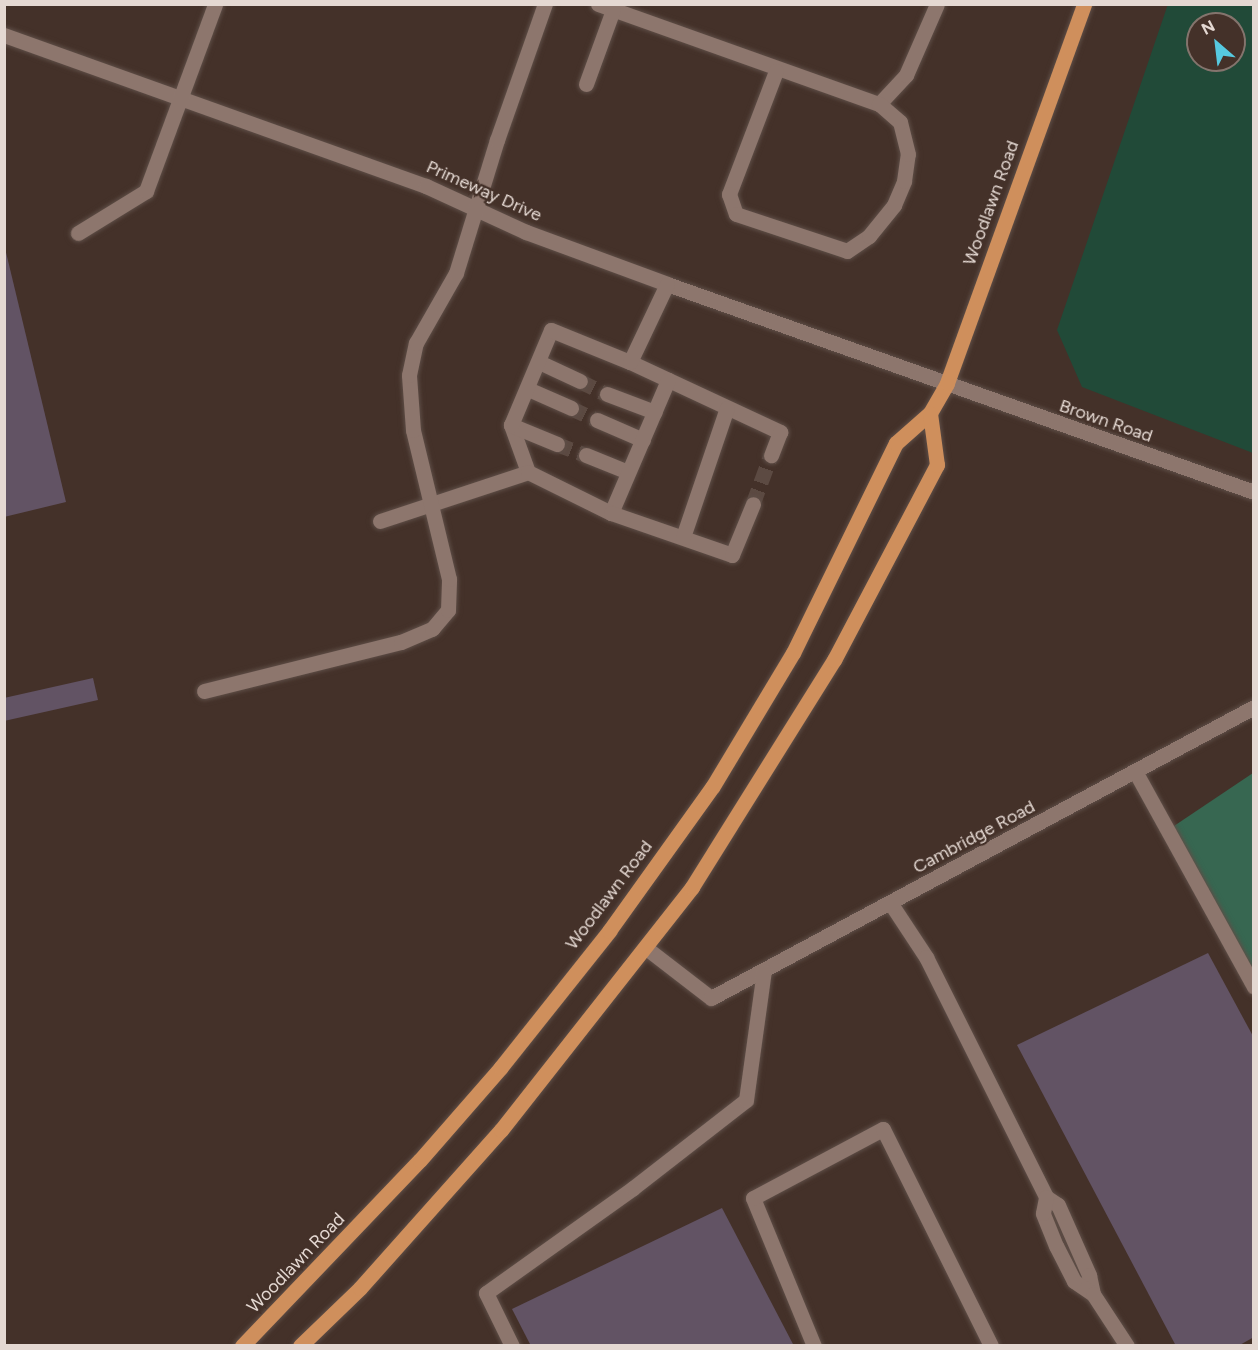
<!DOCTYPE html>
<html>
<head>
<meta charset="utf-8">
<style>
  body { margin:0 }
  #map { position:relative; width:1258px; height:1350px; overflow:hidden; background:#443129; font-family:Figtree,sans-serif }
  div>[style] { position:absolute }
  .green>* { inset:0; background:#214a38 }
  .forest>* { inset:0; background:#376751 }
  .building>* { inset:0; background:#625364 }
  .minor-tunnel>* { height:15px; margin-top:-7.5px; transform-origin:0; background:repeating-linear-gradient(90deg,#5c4a42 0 15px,transparent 0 23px) }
  .roads { filter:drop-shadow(0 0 2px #5e4e47) drop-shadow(0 0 2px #5e4e47) }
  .minor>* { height:15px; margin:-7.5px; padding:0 7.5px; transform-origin:7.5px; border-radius:7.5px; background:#8d766d }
  .major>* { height:15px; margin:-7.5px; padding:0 7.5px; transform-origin:7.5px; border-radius:7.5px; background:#cf8f5c }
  span { translate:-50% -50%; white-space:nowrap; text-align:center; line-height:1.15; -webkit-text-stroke:4.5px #443129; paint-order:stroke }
  .street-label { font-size:18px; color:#e4d8d2 }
  .frame { position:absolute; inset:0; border:6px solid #e4d8d2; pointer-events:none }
  .north { position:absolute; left:1186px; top:12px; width:60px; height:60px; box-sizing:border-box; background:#443129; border:2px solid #84746d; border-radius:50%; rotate:332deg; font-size:16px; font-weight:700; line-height:24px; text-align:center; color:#e4d8d2 }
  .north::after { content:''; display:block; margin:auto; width:21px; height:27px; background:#56c9e0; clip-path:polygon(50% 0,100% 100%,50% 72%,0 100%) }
</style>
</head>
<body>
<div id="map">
  <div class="green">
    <i style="clip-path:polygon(evenodd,1168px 4px,1253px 5px,1253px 453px,1082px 387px,1057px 330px,1168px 4px,1198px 24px,1234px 24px,1234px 60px,1198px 60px,1198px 24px)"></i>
  </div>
  <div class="forest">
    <i style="clip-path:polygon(1253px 773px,1253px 984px,1168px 830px)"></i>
  </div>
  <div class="building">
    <i style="clip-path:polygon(4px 244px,66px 502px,4px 517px)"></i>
    <i style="clip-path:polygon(93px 678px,98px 700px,4px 721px,4px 698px)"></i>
    <i style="clip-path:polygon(1208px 953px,1254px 1038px,1254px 1337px,1238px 1346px,1176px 1346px,1017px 1045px)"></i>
    <i style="clip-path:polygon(722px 1208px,794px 1346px,531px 1346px,512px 1309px)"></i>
  </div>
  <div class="minor-tunnel">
    <i style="left:580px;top:381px;width:30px;rotate:26deg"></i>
    <i style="left:571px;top:408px;width:29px;rotate:25deg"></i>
    <i style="left:557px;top:444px;width:31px;rotate:21deg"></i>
    <i style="left:753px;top:504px;width:52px;rotate:-69.8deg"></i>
  </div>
  <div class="roads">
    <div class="minor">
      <i style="left:598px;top:4px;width:298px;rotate:19.6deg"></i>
      <i style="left:879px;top:104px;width:40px;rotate:-47deg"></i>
      <i style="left:906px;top:75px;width:77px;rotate:-66.4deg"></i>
      <i style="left:4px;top:35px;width:448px;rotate:19.7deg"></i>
      <i style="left:426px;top:186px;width:110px;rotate:24.7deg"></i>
      <i style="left:526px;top:232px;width:150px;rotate:20.2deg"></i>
      <i style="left:667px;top:284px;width:623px;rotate:19.51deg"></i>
      <i style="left:776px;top:71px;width:132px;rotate:110.9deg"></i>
      <i style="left:729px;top:194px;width:21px;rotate:71deg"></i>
      <i style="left:736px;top:214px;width:117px;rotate:18.4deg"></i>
      <i style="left:847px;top:251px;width:27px;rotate:-34deg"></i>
      <i style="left:869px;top:236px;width:40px;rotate:-51deg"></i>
      <i style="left:894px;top:205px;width:26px;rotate:-67deg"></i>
      <i style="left:904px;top:181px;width:27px;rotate:-82deg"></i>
      <i style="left:908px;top:154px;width:33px;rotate:-104deg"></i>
      <i style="left:900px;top:122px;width:28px;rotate:-139deg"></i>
      <i style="left:586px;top:84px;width:79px;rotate:-70deg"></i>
      <i style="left:78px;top:233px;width:80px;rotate:-31.7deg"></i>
      <i style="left:146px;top:191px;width:199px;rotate:-69.7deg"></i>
      <i style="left:539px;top:362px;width:45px;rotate:24.9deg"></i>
      <i style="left:630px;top:362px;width:166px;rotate:25deg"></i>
      <i style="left:780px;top:432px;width:25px;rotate:111deg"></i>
      <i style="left:528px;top:389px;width:47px;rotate:23.8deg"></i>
      <i style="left:607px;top:394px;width:51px;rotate:20.6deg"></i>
      <i style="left:597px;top:420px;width:50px;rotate:23.5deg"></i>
      <i style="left:511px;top:425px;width:50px;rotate:70.1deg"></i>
      <i style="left:557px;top:444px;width:50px;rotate:-157.6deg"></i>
      <i style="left:511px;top:425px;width:103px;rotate:-67.2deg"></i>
      <i style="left:551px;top:330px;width:85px;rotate:22.1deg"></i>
      <i style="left:630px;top:362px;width:86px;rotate:-64.6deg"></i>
      <i style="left:586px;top:455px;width:45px;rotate:22deg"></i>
      <i style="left:611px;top:513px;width:145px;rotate:-66.8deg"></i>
      <i style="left:380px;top:521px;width:156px;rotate:-18.3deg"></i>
      <i style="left:528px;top:472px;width:93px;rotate:26.3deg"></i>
      <i style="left:611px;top:513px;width:128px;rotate:19.1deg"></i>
      <i style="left:732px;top:555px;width:55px;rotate:-67.6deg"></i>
      <i style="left:683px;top:537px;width:136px;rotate:-71.2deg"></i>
      <i style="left:204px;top:691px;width:203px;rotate:-14deg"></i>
      <i style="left:401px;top:642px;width:34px;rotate:-23deg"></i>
      <i style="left:432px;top:629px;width:25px;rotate:-50deg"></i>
      <i style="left:448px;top:610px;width:31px;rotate:-88deg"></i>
      <i style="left:449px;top:579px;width:153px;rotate:-103.6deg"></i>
      <i style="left:413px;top:430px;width:55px;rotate:-94.2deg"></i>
      <i style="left:409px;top:375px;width:33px;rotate:-78deg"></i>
      <i style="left:416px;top:343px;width:81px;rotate:-60.3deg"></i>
      <i style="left:456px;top:273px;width:139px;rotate:-72.9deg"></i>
      <i style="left:497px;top:140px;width:144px;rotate:-70.6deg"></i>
      <i style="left:1136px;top:773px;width:244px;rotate:61.1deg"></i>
      <i style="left:891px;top:904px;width:64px;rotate:56.6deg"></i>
      <i style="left:926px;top:957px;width:268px;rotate:63.4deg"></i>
      <i style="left:1046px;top:1197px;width:14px;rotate:34deg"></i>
      <i style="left:1058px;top:1205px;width:77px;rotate:66.1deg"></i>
      <i style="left:1089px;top:1275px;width:19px;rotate:78deg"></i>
      <i style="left:1093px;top:1294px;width:23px;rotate:-146deg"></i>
      <i style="left:1074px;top:1281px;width:39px;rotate:-117deg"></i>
      <i style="left:1056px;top:1246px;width:35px;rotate:-112deg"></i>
      <i style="left:1043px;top:1213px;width:16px;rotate:-79deg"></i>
      <i style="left:646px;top:948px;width:82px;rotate:37.6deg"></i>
      <i style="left:711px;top:998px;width:616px;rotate:-28.19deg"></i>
      <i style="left:1093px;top:1294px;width:62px;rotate:56.8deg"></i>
      <i style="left:512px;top:1346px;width:59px;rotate:-116.1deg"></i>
      <i style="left:486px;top:1293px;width:181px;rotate:-35.5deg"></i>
      <i style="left:633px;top:1188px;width:143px;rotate:-37.9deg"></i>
      <i style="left:746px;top:1100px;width:130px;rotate:-82.1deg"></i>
      <i style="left:814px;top:1346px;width:160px;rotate:-112.4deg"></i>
      <i style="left:753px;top:1198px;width:147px;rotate:-28deg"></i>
      <i style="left:883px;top:1129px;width:242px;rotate:63.5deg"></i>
    </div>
    <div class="major">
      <i style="left:242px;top:1346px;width:257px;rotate:-46.3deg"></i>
      <i style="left:420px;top:1160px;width:123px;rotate:-48.9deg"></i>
      <i style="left:501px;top:1067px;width:174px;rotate:-51.5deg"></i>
      <i style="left:609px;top:931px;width:178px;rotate:-54.4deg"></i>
      <i style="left:713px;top:786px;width:155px;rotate:-59deg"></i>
      <i style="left:793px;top:653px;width:234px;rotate:-63.9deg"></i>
      <i style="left:896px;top:443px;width:45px;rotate:-41.4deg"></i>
      <i style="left:930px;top:413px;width:34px;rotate:-60deg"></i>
      <i style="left:947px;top:383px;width:403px;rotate:-70.1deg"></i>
      <i style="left:300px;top:1346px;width:83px;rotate:-44deg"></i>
      <i style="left:360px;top:1288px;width:212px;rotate:-48.3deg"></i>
      <i style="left:501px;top:1130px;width:309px;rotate:-51.8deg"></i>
      <i style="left:692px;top:887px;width:268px;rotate:-58deg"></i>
      <i style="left:834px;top:660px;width:221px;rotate:-62.2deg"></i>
      <i style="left:937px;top:465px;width:52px;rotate:-97.7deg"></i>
    </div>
  </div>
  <div class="street-label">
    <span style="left:484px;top:191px;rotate:24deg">Primeway Drive</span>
    <span style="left:991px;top:203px;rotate:-70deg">Woodlawn Road</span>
    <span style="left:1106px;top:421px;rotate:19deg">Brown Road</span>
    <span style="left:974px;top:837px;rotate:-28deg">Cambridge Road</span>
    <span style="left:609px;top:895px;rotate:-53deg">Woodlawn Road</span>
    <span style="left:296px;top:1263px;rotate:-46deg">Woodlawn Road</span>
  </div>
  <div class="frame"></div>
  <div class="north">N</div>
</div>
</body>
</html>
